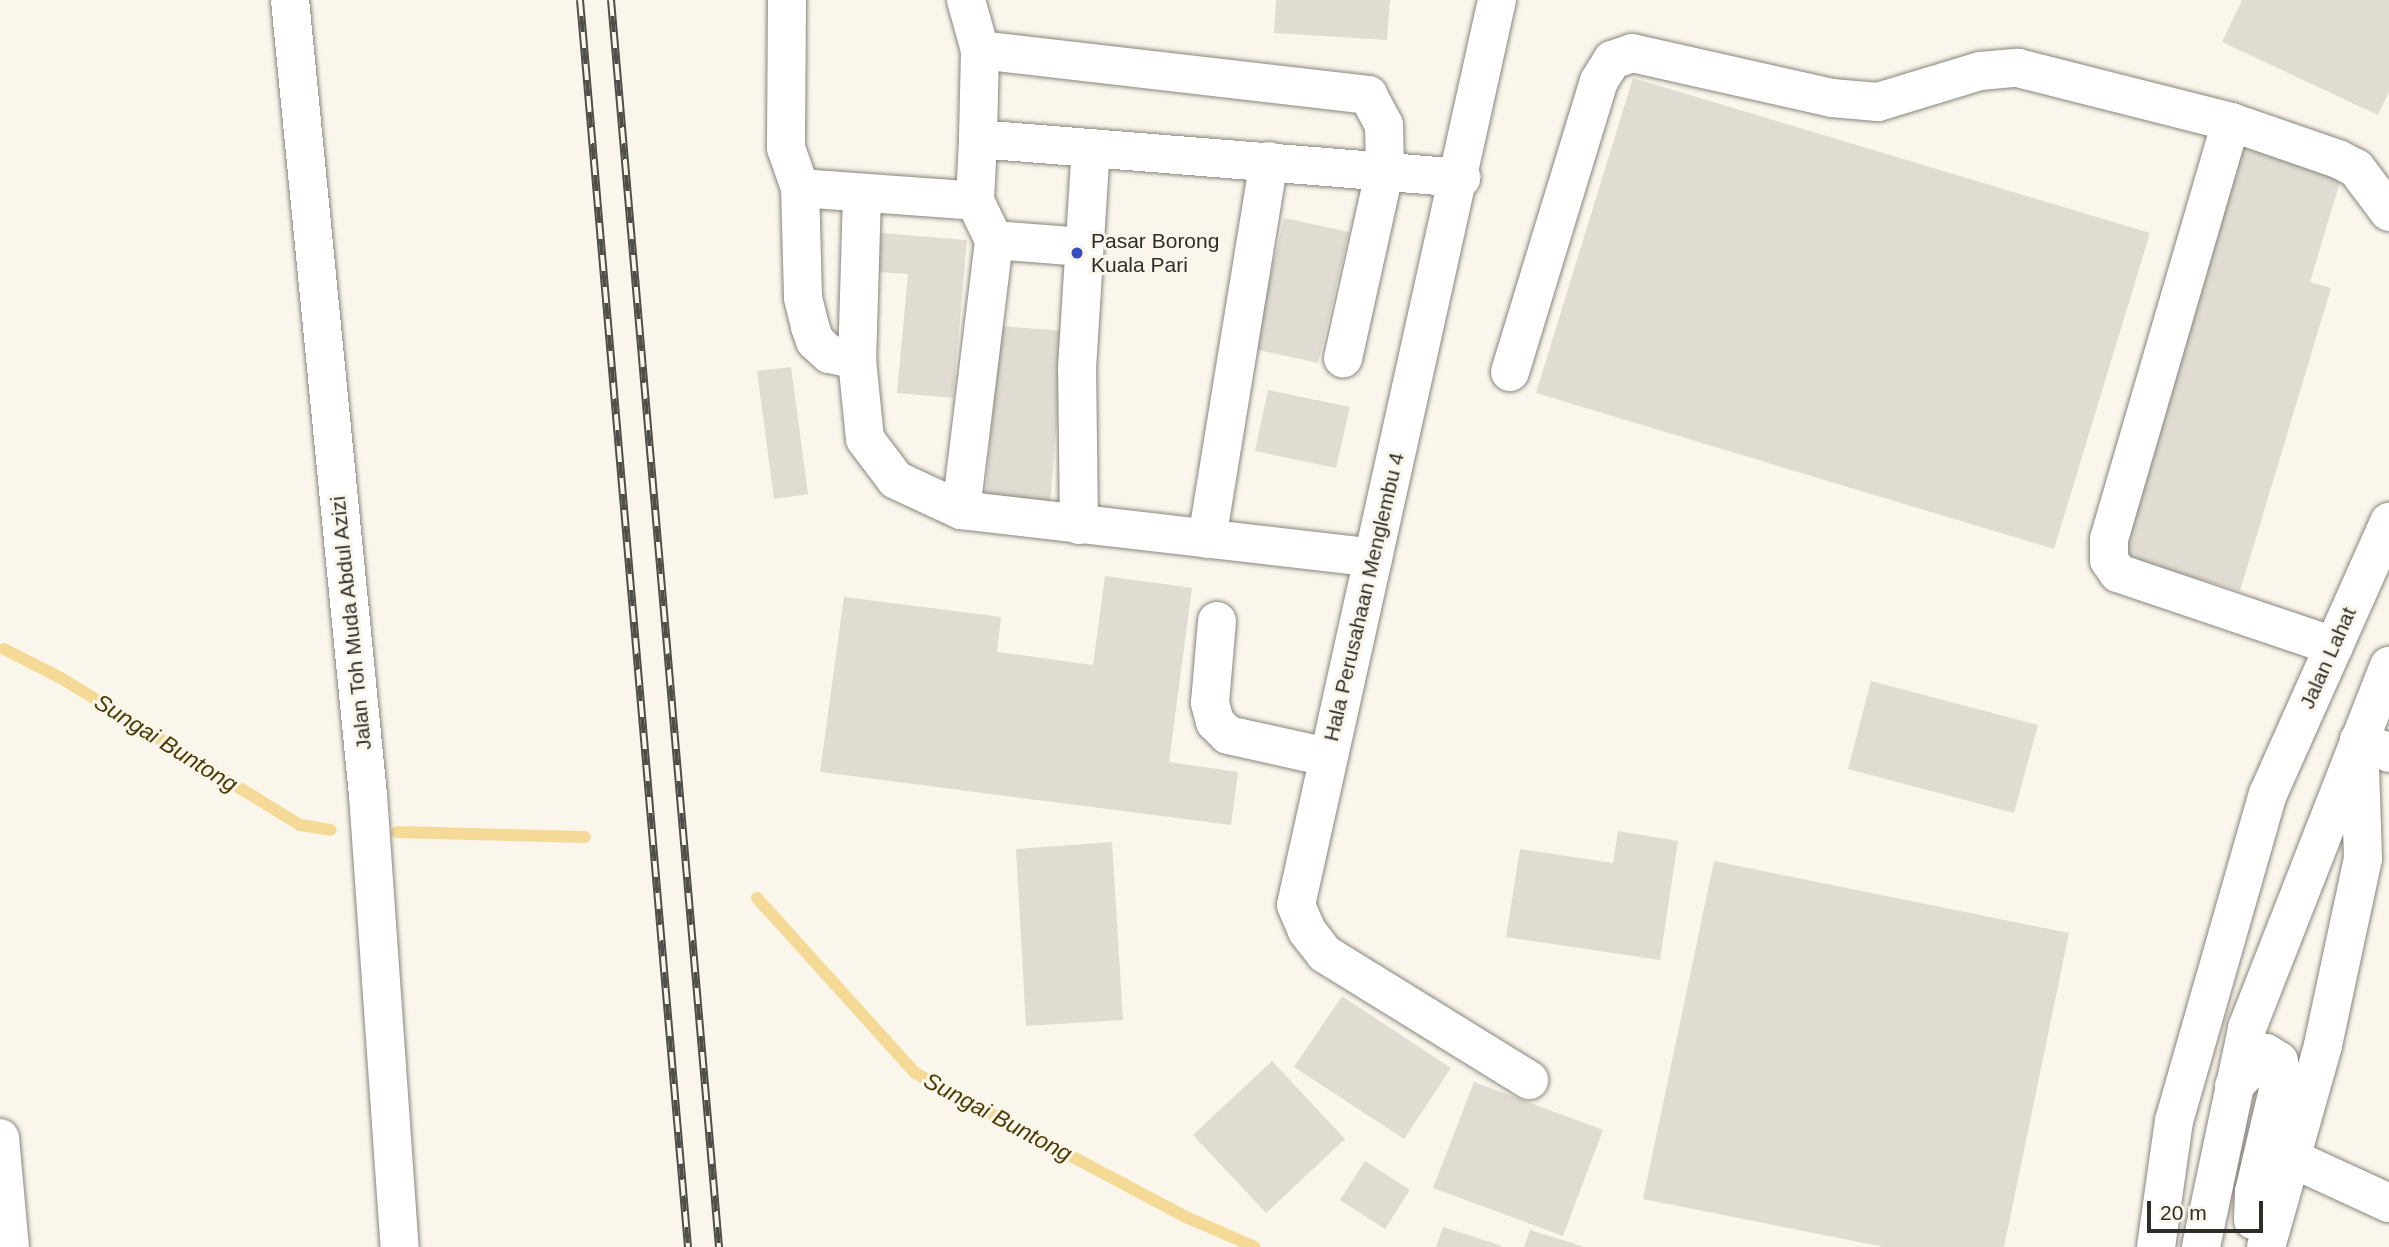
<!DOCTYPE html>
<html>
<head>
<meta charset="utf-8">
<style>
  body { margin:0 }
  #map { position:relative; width:2389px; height:1247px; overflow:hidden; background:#faf6ec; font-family:Arial,sans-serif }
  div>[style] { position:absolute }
  .stream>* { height:12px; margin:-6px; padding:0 6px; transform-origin:6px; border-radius:6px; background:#f4da96 }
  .building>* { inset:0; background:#e0dcd2 }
  .roads { filter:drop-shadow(0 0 2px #89857c) drop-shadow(0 0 2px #89857c) }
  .minor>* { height:38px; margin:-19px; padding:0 19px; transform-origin:19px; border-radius:19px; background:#fff }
  .major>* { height:38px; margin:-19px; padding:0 19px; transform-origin:19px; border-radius:19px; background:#fff }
  .rail>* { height:8px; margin-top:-4px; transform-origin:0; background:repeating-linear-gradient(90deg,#faf6ec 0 16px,#504e49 0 32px); box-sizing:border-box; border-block:2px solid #504e49 }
  .dots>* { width:19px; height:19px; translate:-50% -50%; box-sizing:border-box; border:4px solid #faf6ec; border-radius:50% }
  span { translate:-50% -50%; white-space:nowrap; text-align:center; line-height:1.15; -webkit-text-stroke:6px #faf6ec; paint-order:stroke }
  .poi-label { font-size:21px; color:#2f2d29 }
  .left { translate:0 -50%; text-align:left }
  .street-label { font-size:21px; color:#2f2d29 }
  .water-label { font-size:23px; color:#4c3b02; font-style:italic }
  .scale { position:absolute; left:2147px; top:1201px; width:116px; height:32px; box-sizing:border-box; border:4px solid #2f2d29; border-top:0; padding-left:9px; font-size:21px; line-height:24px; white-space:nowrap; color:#2f2d29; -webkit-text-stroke:5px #faf6ec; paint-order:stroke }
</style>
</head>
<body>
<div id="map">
  <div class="stream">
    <i style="left:4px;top:649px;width:64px;rotate:27deg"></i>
    <i style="left:61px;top:678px;width:281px;rotate:31.6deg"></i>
    <i style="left:300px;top:825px;width:31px;rotate:9deg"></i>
    <i style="left:397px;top:832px;width:188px;rotate:1.5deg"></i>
    <i style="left:757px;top:898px;width:236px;rotate:47.9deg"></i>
    <i style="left:915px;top:1073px;width:307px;rotate:28deg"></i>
    <i style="left:1186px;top:1217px;width:75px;rotate:23.5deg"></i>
  </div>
  <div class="building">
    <i style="clip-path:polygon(1276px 0,1390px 0,1387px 40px,1274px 33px)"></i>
    <i style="clip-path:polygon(2242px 0,2389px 0,2389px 92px,2378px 115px,2222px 42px)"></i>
    <i style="clip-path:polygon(1633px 78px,2150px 233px,2054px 549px,1536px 393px)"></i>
    <i style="clip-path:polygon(2237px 141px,2343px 172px,2310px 282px,2331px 288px,2240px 591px,2113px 554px)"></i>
    <i style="clip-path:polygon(1284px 218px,1349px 232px,1318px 363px,1254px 349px)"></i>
    <i style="clip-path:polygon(881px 233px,967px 240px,953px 398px,897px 393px,908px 274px,878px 272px)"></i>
    <i style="clip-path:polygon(1000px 326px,1064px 331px,1050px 506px,985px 501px)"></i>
    <i style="clip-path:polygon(791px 367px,808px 494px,774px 499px,757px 371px)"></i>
    <i style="clip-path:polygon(1268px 390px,1350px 407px,1336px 468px,1255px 451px)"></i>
    <i style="clip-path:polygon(1105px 576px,1192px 588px,1169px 762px,1238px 772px,1231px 825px,820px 772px,844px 597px,1001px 617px,997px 652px,1093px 665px)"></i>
    <i style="clip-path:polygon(1871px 681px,2038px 725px,2014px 813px,1848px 769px)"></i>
    <i style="clip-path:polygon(1618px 831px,1678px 841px,1660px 960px,1506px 937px,1520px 849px,1613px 863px)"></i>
    <i style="clip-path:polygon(1112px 842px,1123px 1020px,1026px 1026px,1016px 849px)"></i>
    <i style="clip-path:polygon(1714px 861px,2069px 933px,2004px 1247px,1884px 1247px,1643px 1199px)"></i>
    <i style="clip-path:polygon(1342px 996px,1451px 1068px,1404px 1139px,1294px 1067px)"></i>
    <i style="clip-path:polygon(1272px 1061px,1345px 1139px,1266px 1213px,1193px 1135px)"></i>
    <i style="clip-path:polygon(1474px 1082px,1603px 1130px,1563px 1236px,1433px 1188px)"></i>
    <i style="clip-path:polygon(1365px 1161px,1410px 1190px,1385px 1229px,1340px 1200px)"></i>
    <i style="clip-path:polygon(1443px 1227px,1502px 1246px,1502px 1247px,1436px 1247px)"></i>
    <i style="clip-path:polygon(1530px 1230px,1582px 1246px,1582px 1247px,1524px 1247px)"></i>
  </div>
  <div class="roads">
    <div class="minor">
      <i style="left:290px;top:0;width:799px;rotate:84.4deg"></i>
      <i style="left:368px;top:795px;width:453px;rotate:86deg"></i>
      <i style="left:787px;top:0;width:148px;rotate:90.4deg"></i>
      <i style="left:786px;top:148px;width:42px;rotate:70.7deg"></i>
      <i style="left:800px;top:188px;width:175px;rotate:4.2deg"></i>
      <i style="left:975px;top:201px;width:62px;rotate:-87.2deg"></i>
      <i style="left:966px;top:0;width:52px;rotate:74.4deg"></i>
      <i style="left:980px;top:50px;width:89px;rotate:91.3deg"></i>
      <i style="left:978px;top:139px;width:485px;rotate:4.6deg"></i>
      <i style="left:1497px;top:0;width:927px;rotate:102.52deg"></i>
      <i style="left:1296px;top:905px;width:28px;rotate:67deg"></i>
      <i style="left:1307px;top:931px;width:29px;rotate:52deg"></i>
      <i style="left:1325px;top:954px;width:240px;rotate:31.7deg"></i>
      <i style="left:980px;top:50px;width:391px;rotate:6.6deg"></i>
      <i style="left:1368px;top:95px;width:34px;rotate:62deg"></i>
      <i style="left:1384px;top:125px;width:44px;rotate:88.7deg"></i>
      <i style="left:1385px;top:169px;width:194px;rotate:102.5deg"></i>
      <i style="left:2231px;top:122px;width:434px;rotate:106.3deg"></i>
      <i style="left:2109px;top:539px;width:21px;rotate:90deg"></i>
      <i style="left:2109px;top:560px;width:16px;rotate:55deg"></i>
      <i style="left:2118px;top:573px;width:228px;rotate:18.7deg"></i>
      <i style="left:800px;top:188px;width:110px;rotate:88.4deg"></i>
      <i style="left:803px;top:298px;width:30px;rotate:76deg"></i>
      <i style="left:810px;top:327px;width:15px;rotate:70deg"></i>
      <i style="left:815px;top:341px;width:19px;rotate:43deg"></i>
      <i style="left:829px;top:354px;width:29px;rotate:12deg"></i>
      <i style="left:862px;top:195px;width:165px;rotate:91.7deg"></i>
      <i style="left:857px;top:360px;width:79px;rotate:84.2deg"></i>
      <i style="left:865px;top:439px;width:51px;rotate:52.9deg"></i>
      <i style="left:896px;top:480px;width:72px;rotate:24.8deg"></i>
      <i style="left:961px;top:510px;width:415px;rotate:6.6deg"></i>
      <i style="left:994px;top:240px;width:89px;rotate:4.5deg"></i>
      <i style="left:1510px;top:372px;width:304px;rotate:-73deg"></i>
      <i style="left:1599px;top:81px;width:25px;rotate:-58deg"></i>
      <i style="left:1612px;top:60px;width:21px;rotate:-19deg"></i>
      <i style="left:1632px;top:53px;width:205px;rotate:12.7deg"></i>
      <i style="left:1832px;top:98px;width:46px;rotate:5deg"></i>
      <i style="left:1878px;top:102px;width:107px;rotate:-16.9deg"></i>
      <i style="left:1980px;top:71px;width:38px;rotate:-5deg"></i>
      <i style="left:2018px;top:68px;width:220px;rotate:14.2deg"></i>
      <i style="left:2231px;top:122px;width:113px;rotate:19.1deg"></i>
      <i style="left:2338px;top:159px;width:20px;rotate:27deg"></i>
      <i style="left:2356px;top:168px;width:55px;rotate:53.1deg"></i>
      <i style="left:961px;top:510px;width:272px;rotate:-83deg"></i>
      <i style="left:994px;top:240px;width:43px;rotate:-116deg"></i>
      <i style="left:1079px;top:525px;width:157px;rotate:-90.7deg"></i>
      <i style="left:1077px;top:368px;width:220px;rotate:-86.4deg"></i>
      <i style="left:1207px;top:539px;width:383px;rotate:-80.7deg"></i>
      <i style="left:1217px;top:621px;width:82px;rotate:94.9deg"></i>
      <i style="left:1210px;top:703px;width:20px;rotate:75deg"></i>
      <i style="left:1215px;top:722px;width:18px;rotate:45deg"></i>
      <i style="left:1228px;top:735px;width:101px;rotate:12.5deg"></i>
      <i style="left:2234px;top:1086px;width:46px;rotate:-45.9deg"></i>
      <i style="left:2266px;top:1053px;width:15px;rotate:32deg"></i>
      <i style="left:2279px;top:1061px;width:16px;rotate:83deg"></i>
      <i style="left:2281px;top:1077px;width:118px;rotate:103.2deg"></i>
      <i style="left:2254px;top:1192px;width:28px;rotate:92deg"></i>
      <i style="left:0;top:1138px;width:109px;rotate:84.8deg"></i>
      <i style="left:2291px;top:1158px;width:108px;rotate:24.7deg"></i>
      <i style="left:2266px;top:1247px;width:210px;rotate:-74.2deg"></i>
      <i style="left:2323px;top:1045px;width:191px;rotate:-77.9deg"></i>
      <i style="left:2363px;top:858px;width:118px;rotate:-91.9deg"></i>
      <i style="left:2359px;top:740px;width:33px;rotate:23deg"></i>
    </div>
    <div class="major">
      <i style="left:2156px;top:1247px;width:127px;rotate:-81.9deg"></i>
      <i style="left:2174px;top:1121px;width:340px;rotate:-74deg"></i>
      <i style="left:2268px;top:794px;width:298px;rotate:-66deg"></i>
      <i style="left:2201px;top:1247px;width:224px;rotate:-78.1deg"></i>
      <i style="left:2247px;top:1028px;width:389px;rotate:-68.6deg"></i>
    </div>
  </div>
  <div class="rail">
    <i style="left:580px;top:0;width:1252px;rotate:85.05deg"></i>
    <i style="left:611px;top:0;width:1252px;rotate:85.05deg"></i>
  </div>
  <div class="dots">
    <i style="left:1077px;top:253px;background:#364dbf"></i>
  </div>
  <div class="poi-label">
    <span class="left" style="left:1091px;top:253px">Pasar Borong<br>Kuala Pari</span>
  </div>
  <div class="street-label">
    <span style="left:1364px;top:597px;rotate:-77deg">Hala Perusahaan Menglembu 4</span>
    <span style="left:351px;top:623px;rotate:-96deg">Jalan Toh Muda Abdul Azizi</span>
    <span style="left:2328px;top:658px;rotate:-66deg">Jalan Lahat</span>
  </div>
  <div class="water-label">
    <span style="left:166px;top:743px;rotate:32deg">Sungai Buntong</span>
    <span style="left:998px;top:1117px;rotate:28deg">Sungai Buntong</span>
  </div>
  <div class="scale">20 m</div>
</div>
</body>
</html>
